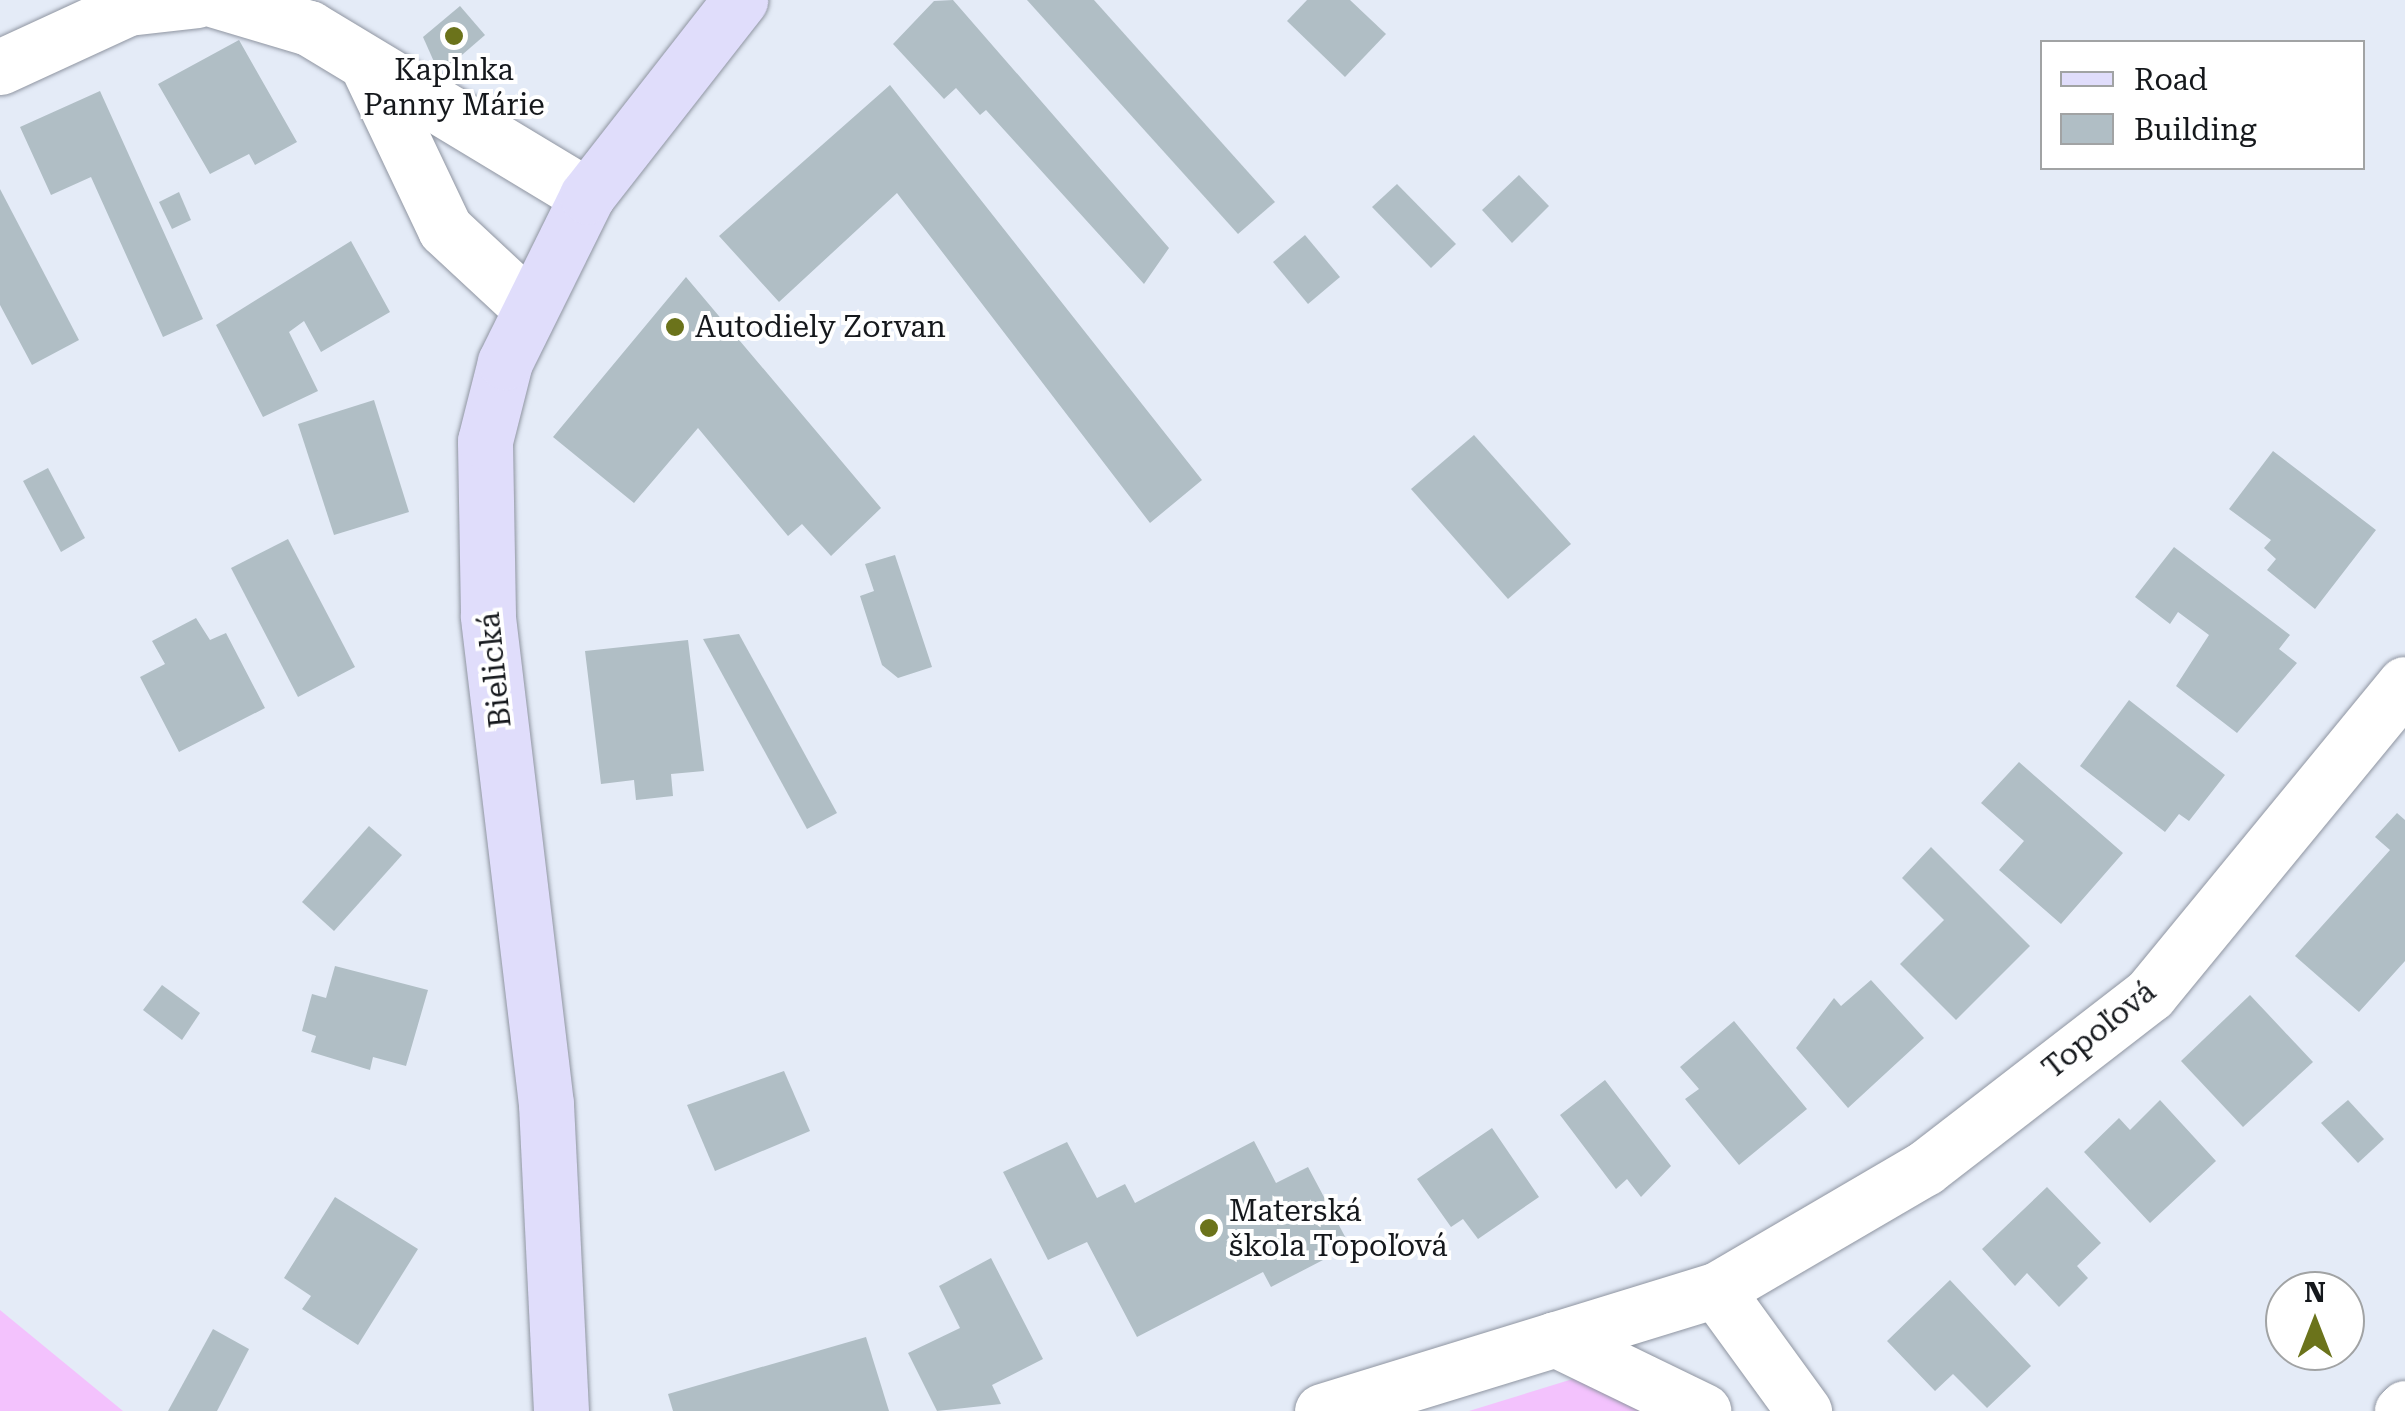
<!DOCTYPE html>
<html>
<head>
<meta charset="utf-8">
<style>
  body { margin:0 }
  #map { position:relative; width:2405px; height:1411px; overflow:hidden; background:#e4ebf7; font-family:"Roboto Serif",serif }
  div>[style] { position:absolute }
  .green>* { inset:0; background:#f3c2fd }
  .building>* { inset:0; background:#b0bec5 }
  .roads { filter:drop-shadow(0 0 2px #8f95a1) drop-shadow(0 0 2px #8f95a1) }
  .minor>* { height:55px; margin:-27.5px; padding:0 27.5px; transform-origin:27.5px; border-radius:27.5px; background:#fff }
  .major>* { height:55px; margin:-27.5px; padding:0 27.5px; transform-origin:27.5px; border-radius:27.5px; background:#e0ddfb }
  .dots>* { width:28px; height:28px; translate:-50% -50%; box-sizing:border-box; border:5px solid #fff; border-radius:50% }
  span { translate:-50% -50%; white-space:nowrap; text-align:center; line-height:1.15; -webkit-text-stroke:8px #fff; paint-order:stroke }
  .poi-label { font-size:30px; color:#15181c }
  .left { translate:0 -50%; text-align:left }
  .street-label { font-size:30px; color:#15181c }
  .legend { position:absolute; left:2040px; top:40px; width:325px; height:130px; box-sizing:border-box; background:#fff; border:2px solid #a1a3a4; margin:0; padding:12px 18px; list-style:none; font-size:30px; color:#15181c }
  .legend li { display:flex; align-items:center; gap:20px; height:50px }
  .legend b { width:50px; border:2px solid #a1a3a4 }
  .north { position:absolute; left:2265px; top:1271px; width:100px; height:100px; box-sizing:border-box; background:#fff; border:2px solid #a1a3a4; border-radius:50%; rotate:0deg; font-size:28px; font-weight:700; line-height:40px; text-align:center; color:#15181c }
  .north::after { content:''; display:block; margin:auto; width:35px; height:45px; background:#6b731b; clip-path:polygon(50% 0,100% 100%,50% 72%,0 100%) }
</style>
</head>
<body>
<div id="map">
  <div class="green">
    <i style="clip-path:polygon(0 1310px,123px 1411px,0 1411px)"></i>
    <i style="clip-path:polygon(1576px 1378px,1642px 1411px,1469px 1411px)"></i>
  </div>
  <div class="building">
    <i style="clip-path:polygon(953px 0,1169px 248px,1144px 284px,986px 110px,980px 115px,956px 88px,944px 99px,893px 44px,934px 1px)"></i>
    <i style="clip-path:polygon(1027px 0,1094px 0,1275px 202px,1238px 234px)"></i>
    <i style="clip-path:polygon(1307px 0,1350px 0,1386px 34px,1345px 77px,1287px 21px)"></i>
    <i style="clip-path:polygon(460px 6px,485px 35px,448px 67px,435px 64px,423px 37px)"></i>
    <i style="clip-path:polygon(239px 40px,297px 142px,255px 165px,249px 154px,210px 174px,158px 84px)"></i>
    <i style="clip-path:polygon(890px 85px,1202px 480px,1150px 523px,897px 193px,779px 302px,719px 236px)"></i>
    <i style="clip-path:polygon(100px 91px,203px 319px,163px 337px,91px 177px,51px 195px,20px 127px)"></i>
    <i style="clip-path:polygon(1519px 175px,1549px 206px,1512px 243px,1482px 210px)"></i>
    <i style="clip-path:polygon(1397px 184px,1456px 244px,1431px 268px,1372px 207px)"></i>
    <i style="clip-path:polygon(0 189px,79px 340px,32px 365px,0 305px)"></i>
    <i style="clip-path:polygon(179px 192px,191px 220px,172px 229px,159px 202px)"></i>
    <i style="clip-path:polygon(1305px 235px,1340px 277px,1308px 304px,1273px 262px)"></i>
    <i style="clip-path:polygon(351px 241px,390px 312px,321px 352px,304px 321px,289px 332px,318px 391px,263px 417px,216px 325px)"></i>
    <i style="clip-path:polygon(686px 277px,881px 508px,831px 556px,802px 524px,788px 536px,698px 428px,634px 503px,553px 437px)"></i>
    <i style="clip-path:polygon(374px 400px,409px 512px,334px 535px,298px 424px)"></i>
    <i style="clip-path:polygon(1474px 435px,1571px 544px,1508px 599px,1411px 489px)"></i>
    <i style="clip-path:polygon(2273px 451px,2376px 530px,2315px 609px,2267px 570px,2276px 559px,2264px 548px,2271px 540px,2229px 509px)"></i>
    <i style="clip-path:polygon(48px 468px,85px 538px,61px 552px,23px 481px)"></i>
    <i style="clip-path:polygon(288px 539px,355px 667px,298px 697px,231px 568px)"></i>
    <i style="clip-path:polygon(2174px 547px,2290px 635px,2279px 649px,2297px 663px,2237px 733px,2176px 686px,2209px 635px,2178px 612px,2170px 624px,2135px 597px)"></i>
    <i style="clip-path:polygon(895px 555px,932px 667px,898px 678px,882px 665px,860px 596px,874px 591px,865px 564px)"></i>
    <i style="clip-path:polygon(196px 618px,210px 640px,226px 633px,265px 708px,179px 752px,140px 677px,165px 664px,152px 641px)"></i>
    <i style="clip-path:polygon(739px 634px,837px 813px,807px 829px,703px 639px)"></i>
    <i style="clip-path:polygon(688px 640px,704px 771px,671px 774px,673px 796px,636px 800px,634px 780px,601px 784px,585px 651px)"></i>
    <i style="clip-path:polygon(2129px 700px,2225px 775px,2189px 821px,2179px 814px,2165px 832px,2080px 766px)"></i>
    <i style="clip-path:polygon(2019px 762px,2123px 853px,2061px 924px,1999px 870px,2024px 841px,1981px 803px)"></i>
    <i style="clip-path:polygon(2397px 813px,2405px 820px,2405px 961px,2359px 1012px,2295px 956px,2390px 850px,2375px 837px)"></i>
    <i style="clip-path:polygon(369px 826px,402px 855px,334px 931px,302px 902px)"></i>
    <i style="clip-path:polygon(1931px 847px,2030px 946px,1956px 1020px,1900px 964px,1944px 920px,1902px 878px)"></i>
    <i style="clip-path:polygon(335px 966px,428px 990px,406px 1066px,373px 1057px,370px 1070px,311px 1052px,316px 1036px,302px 1031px,312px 994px,326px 998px)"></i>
    <i style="clip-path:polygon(1871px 980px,1924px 1038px,1848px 1108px,1796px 1048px,1834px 998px,1841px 1006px)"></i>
    <i style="clip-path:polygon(162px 985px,200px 1013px,182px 1040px,143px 1010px)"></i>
    <i style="clip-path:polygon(2250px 995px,2313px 1062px,2243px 1127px,2181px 1061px)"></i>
    <i style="clip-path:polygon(1734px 1021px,1807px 1109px,1739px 1165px,1685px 1099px,1699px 1089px,1680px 1067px)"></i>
    <i style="clip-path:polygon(784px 1071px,810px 1131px,715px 1171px,687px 1105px)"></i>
    <i style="clip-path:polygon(1605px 1080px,1671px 1166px,1641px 1197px,1627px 1179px,1616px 1189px,1560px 1115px)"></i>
    <i style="clip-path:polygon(2160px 1100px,2216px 1161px,2150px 1223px,2084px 1152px,2119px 1118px,2130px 1130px)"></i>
    <i style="clip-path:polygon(2348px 1100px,2384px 1139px,2358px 1163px,2321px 1123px)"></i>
    <i style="clip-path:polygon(1492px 1128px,1539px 1197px,1478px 1239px,1463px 1219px,1451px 1227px,1417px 1179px)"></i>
    <i style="clip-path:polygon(1254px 1141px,1276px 1183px,1308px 1167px,1350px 1246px,1271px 1287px,1263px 1272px,1137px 1337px,1087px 1242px,1048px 1260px,1003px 1172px,1067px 1142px,1097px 1198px,1125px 1184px,1135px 1203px)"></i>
    <i style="clip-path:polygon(2047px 1187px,2101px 1243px,2077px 1266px,2088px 1278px,2059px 1307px,2027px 1273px,2015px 1286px,1982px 1249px)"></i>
    <i style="clip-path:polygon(335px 1197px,418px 1249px,358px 1345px,302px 1309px,311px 1296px,284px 1278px)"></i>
    <i style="clip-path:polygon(991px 1258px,1043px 1359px,992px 1385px,1001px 1404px,937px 1411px,908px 1353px,960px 1328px,939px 1286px)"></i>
    <i style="clip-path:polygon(1950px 1280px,2031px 1366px,1987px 1408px,1953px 1374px,1935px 1391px,1887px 1341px)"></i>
    <i style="clip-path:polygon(213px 1329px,249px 1349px,217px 1411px,168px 1411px)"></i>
    <i style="clip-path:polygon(866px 1337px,889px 1411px,673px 1411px,668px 1394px)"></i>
  </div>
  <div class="roads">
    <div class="minor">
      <i style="left:215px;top:0;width:98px;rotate:16.6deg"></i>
      <i style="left:309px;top:28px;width:325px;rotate:31.1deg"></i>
      <i style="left:0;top:67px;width:141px;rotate:-24.7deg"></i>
      <i style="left:128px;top:8px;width:69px;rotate:-6.6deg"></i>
      <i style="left:370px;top:71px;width:175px;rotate:64.6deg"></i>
      <i style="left:445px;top:229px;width:115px;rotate:42.9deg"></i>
      <i style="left:1716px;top:1290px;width:150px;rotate:54deg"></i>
      <i style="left:1555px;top:1339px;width:165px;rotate:25.9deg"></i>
      <i style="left:1322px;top:1411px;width:412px;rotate:-17.1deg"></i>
      <i style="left:1716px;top:1290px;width:242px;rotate:-30.3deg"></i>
      <i style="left:1925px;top:1168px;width:284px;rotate:-37.7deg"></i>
      <i style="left:2150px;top:994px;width:401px;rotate:-50.6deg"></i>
      <i style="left:2402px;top:1411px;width:4px;rotate:-45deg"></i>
    </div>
    <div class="major">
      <i style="left:561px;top:1411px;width:307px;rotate:-92.8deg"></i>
      <i style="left:546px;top:1104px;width:492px;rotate:-96.8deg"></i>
      <i style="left:488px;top:615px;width:174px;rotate:-91deg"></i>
      <i style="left:485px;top:441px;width:81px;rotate:-75.8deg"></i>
      <i style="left:505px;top:362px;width:185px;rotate:-63.7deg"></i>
      <i style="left:587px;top:196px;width:249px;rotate:-52deg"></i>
    </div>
  </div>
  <div class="dots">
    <i style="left:454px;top:36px;background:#6b731b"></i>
    <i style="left:675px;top:327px;background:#6b731b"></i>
    <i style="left:1209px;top:1228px;background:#6b731b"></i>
  </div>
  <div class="poi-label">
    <span style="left:454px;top:87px">Kaplnka<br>Panny Márie</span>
    <span class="left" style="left:695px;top:327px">Autodiely Zorvan</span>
    <span class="left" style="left:1229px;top:1228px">Materská<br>škola Topoľová</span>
  </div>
  <div class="street-label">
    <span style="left:495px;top:670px;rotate:-96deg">Bielická</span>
    <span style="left:2099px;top:1030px;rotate:-39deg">Topoľová</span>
  </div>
  <ul class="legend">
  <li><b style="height:12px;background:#e0ddfb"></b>Road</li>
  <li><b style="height:28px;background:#b0bec5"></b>Building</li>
  </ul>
  <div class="north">N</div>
</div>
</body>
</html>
